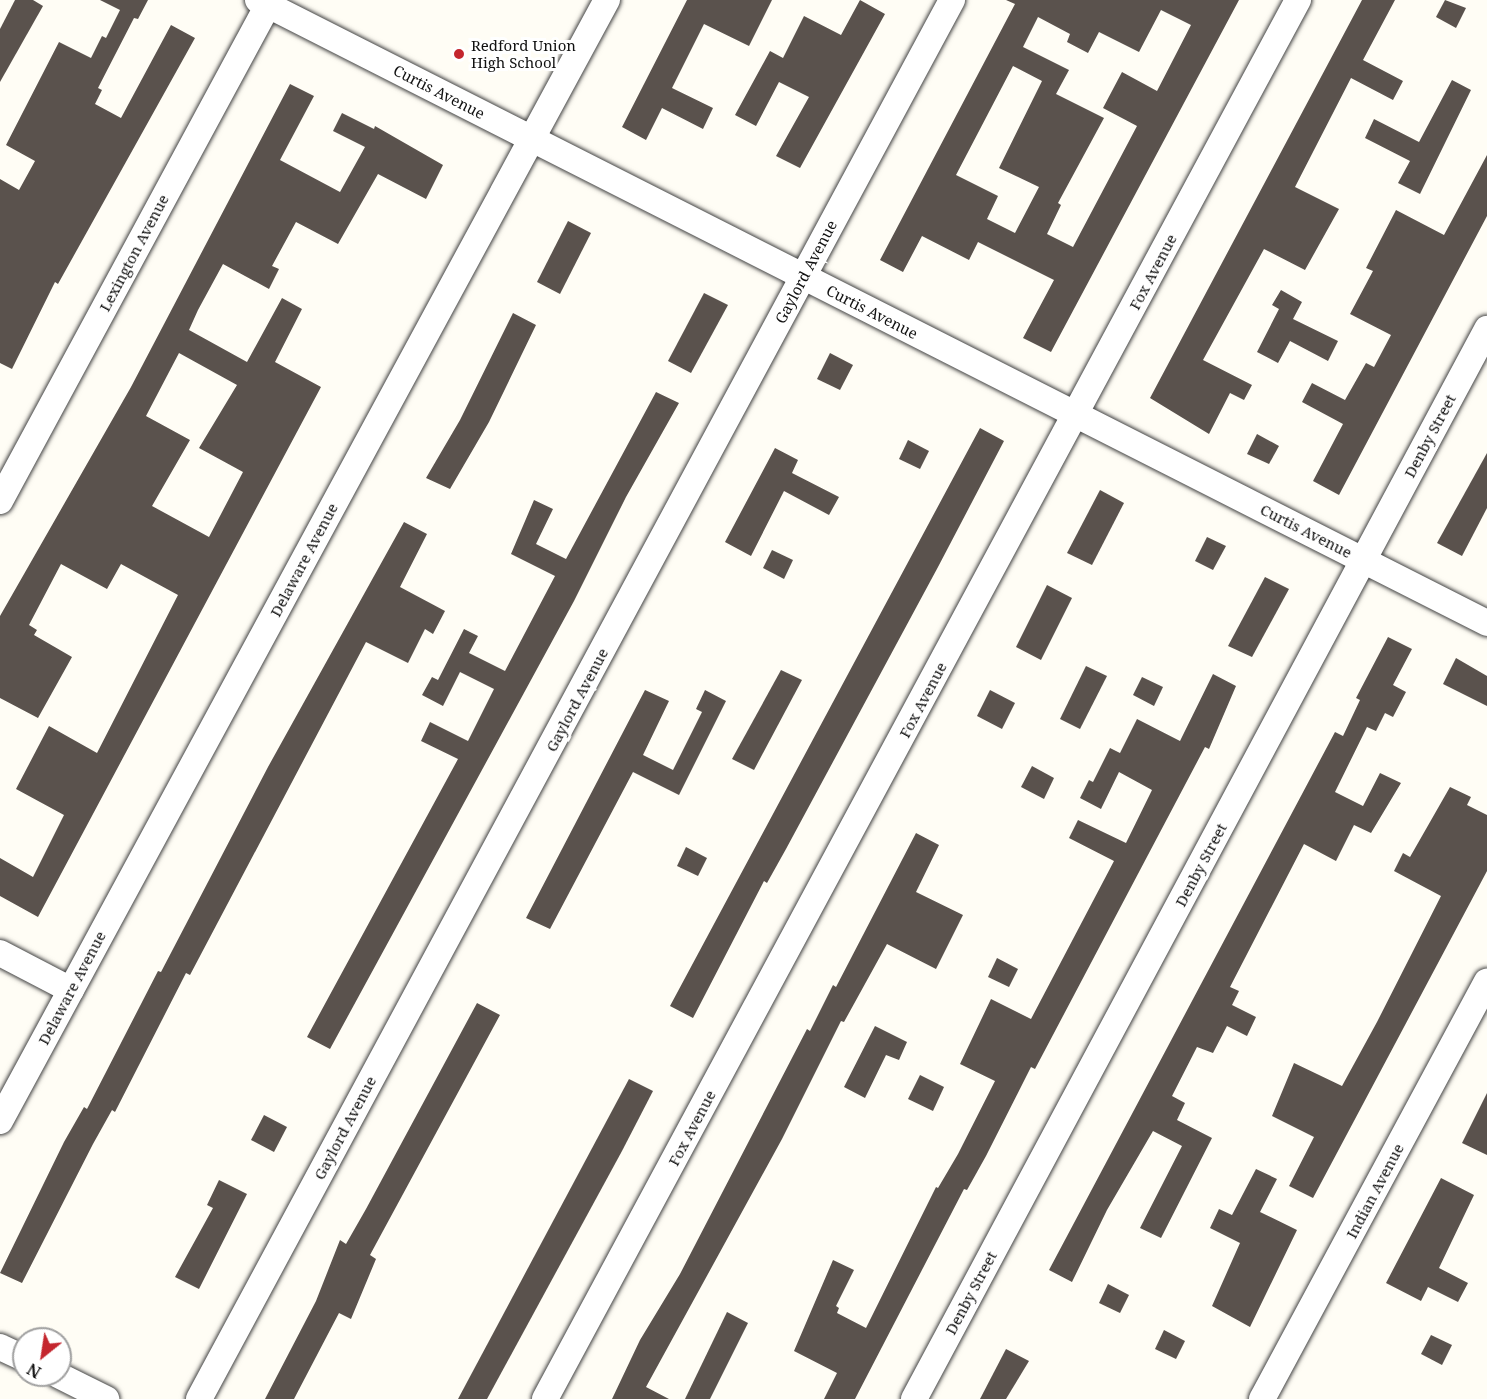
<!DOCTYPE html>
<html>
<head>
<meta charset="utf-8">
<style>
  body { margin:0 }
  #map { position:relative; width:1487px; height:1399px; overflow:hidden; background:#fffdf5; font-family:"Noto Serif",serif }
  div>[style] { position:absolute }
  .building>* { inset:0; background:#5a524d }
  .roads { filter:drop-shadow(0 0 2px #444) drop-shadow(0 0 2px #444) }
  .minor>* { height:26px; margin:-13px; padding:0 13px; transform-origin:13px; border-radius:13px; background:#fff }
  .dots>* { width:16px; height:16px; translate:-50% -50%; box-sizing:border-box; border:3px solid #fff; border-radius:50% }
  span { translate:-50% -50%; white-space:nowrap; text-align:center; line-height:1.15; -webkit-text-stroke:6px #fff; paint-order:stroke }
  .poi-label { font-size:15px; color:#111 }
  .left { translate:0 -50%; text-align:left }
  .street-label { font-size:15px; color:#111 }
  .north { position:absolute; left:12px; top:1327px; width:60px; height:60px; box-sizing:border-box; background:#fff; border:2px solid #a0a0a0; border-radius:50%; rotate:210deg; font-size:16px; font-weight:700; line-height:24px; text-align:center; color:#111 }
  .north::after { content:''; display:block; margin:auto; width:21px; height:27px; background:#c4262e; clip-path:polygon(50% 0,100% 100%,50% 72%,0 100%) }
</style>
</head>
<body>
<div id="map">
  <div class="building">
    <i style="clip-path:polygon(15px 0,33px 0,43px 6px,0 82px,0 29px)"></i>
    <i style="clip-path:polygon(100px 0,148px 0,138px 19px,134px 18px,98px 88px,102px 90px,95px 104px,121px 118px,171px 25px,195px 38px,58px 284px,55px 282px,12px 369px,0 363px,0 179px,19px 190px,35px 161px,6px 145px,59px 42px,91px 58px,102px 36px,106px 38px,120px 10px)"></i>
    <i style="clip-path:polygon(687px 0,772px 0,749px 46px,704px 24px,672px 88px,713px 108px,703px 129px,662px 108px,646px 140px,622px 127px)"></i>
    <i style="clip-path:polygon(860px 0,885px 14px,800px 168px,776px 156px,809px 97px,779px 82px,756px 126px,735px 115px,770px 51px,783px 58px,804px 16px,841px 35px)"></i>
    <i style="clip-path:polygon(evenodd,1006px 0,1239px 0,1051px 352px,1023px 338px,1054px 280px,978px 242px,969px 260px,922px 236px,903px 272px,880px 260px,1015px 4px,1006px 0,1161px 10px,1191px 25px,1157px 91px,1122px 72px,1103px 108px,1137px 126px,1073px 247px,1047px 234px,1061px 205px,1058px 203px,1104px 118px,1056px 94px,1069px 70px,1023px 47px,1038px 17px,1070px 34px,1067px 42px,1088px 53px,1099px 32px,1139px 52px,1161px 10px,1006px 0,1013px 66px,1042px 81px,999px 168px,1039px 187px,1015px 233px,987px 219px,998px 196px,956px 175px,1013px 66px)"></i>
    <i style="clip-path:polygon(1362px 0,1395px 0,1363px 60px,1403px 81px,1393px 100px,1351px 78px,1295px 187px,1339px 209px,1305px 270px,1264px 249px,1203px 360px,1252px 385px,1244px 400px,1230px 393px,1209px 434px,1150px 398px)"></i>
    <i style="clip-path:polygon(1445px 0,1466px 8px,1456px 28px,1436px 17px)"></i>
    <i style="clip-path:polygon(1452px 80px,1471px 90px,1420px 194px,1398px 183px,1410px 161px,1365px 138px,1374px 119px,1419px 142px)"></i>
    <i style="clip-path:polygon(evenodd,290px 84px,314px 96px,280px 160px,340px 192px,365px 147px,333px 131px,342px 113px,374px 129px,375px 126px,443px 165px,426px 199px,378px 174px,338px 244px,296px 222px,272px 266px,279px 269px,269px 289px,223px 264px,198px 310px,189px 330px,247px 362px,282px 298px,302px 309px,275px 362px,321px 387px,38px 917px,0 896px,0 858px,33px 877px,64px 815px,16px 789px,49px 726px,97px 753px,178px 595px,121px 564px,107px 589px,61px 564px,29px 625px,37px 630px,34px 635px,72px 657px,38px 718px,0 698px,0 616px,131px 387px,290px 84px,179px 353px,237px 385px,199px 448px,243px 472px,209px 537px,152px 506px,190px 440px,146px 416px,179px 353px)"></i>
    <i style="clip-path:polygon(1487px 155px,1487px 216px,1339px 495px,1313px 481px,1343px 424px,1302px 402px,1312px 383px,1345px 400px,1366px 363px,1374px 367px,1391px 335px,1350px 314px,1373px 271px,1366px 268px,1396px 210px,1444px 235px)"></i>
    <i style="clip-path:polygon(568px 221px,591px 233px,560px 294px,537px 282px)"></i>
    <i style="clip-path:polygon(1281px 290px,1302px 302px,1293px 319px,1338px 341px,1328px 361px,1290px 341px,1278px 363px,1257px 352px,1279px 309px,1272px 305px)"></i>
    <i style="clip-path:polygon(704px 293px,728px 305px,691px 373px,668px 361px)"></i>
    <i style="clip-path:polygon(513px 313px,536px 325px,489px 422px,450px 489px,426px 478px,460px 420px)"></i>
    <i style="clip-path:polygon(830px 353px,853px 365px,840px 390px,817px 379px)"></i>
    <i style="clip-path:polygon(656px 392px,679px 403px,626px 497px,574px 601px,330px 1049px,307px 1037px,458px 759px,421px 741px,430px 722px,468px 741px,494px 689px,460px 672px,443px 706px,422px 695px,432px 677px,438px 680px,464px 629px,478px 636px,469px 653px,505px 671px,555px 576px,511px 554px,534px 500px,553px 509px,536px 544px,566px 559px)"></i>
    <i style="clip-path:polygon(980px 428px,1004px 441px,938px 567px,786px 849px,767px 883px,764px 881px,693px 1018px,670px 1006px)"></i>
    <i style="clip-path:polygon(1257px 434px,1279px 446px,1269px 464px,1247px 454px)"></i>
    <i style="clip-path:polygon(908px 440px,929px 451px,920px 469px,899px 459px)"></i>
    <i style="clip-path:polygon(775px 448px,798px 460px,792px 473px,839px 497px,829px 515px,784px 491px,751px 556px,725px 542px)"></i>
    <i style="clip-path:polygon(1487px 453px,1487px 508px,1462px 556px,1437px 543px)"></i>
    <i style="clip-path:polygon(1100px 490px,1124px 503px,1092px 565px,1067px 553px)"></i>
    <i style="clip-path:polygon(404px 522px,427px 534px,400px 587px,445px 611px,433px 634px,425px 629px,408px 663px,366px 642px,190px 975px,186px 973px,115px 1112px,112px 1110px,93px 1144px,22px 1283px,0 1273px,64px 1142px,84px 1107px,87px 1109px,158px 971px,161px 972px,268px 767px)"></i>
    <i style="clip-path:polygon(1207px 537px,1226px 546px,1213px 570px,1195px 561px)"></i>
    <i style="clip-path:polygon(772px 550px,793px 560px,784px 579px,763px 568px)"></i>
    <i style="clip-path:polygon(1265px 577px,1289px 589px,1252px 657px,1228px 646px)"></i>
    <i style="clip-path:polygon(1047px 585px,1072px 598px,1041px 660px,1016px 647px)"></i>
    <i style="clip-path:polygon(1388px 637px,1412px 649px,1393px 685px,1406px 692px,1393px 717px,1385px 713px,1376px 731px,1367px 727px,1335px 792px,1363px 806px,1380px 773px,1401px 783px,1371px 833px,1354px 825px,1336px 861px,1304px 844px,1230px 987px,1239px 991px,1232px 1005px,1256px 1017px,1247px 1036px,1227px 1026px,1213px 1053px,1197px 1047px,1172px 1096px,1185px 1103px,1177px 1120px,1212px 1138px,1161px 1238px,1140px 1228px,1182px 1146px,1153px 1131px,1107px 1210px,1072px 1282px,1049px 1270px,1335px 732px,1343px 736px,1360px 700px,1356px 698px)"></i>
    <i style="clip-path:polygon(1456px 658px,1487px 676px,1487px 706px,1443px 684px)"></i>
    <i style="clip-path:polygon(1086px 666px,1107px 676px,1080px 729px,1060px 719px)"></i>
    <i style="clip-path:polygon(781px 670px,802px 680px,754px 770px,732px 759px)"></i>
    <i style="clip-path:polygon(1213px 674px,1236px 686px,1209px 749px,1205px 747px,1035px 1069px,1031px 1067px,986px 1156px,967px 1190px,964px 1189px,855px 1399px,824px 1399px,837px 1373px,794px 1351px,833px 1260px,854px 1270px,836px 1306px,839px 1308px,837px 1313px,866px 1328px,936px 1187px,938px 1188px,958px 1154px,995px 1081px,960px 1064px,991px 999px,1031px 1019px,1114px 861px,1069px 838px,1078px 820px,1126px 843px,1152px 790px,1119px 772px,1101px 809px,1080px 798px,1089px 780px,1093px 782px,1110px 748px,1120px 753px,1137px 719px,1180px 741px)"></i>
    <i style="clip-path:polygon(1142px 677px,1163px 687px,1154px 706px,1133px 695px)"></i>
    <i style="clip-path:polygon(645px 690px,669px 701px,643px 755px,673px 770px,702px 712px,696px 709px,705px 690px,726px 701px,679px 795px,633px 772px,550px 929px,526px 918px)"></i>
    <i style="clip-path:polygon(990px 690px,1015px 703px,1002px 729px,977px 716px)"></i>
    <i style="clip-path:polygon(1032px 766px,1054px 778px,1044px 799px,1021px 787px)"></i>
    <i style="clip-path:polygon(1450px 787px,1471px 797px,1467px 805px,1487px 815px,1487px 871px,1313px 1198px,1289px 1186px,1314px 1137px,1272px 1116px,1294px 1063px,1342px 1086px,1377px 1022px,1441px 896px,1394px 871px,1403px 853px,1410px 857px)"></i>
    <i style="clip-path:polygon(916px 833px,939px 845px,916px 892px,963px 915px,936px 969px,887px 944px,844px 1022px,841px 1021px,782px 1139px,646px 1387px,669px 1399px,612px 1399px,640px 1340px,680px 1274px,807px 1029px,810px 1031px,833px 985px,836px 987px)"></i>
    <i style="clip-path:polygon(686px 847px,707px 858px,698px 876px,677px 866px)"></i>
    <i style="clip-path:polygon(997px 958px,1018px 969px,1009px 987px,988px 977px)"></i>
    <i style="clip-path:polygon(477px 1003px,500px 1015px,370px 1255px,376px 1259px,351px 1319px,339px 1313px,294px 1399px,265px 1399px,316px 1301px,340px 1240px,346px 1244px,366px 1209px)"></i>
    <i style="clip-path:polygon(875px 1026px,907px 1042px,899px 1060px,886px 1055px,865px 1098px,844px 1087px)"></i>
    <i style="clip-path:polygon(920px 1075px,944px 1087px,933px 1111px,908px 1099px)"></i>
    <i style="clip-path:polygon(629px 1079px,653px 1091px,622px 1151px,487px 1399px,458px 1399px)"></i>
    <i style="clip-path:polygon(1487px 1093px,1487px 1155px,1462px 1143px)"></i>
    <i style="clip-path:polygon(264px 1115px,287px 1127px,274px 1152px,251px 1140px)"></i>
    <i style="clip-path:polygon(1256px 1169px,1277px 1179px,1260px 1212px,1297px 1230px,1250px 1327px,1212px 1306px,1240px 1243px,1210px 1228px,1219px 1209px,1232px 1215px)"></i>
    <i style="clip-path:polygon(1441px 1178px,1474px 1195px,1439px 1268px,1468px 1283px,1458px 1302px,1428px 1287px,1421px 1301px,1386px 1283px)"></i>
    <i style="clip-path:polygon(219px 1180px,247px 1194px,199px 1289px,175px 1277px,213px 1208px,207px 1205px)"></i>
    <i style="clip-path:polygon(1108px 1284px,1129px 1295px,1120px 1313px,1099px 1303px)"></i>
    <i style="clip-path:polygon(727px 1312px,748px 1323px,710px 1399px,685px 1399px)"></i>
    <i style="clip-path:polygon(1164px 1330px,1185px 1341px,1176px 1359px,1155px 1349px)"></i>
    <i style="clip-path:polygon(1431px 1335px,1452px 1345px,1442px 1365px,1421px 1354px)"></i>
    <i style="clip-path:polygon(1006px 1349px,1029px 1361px,1006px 1399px,980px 1399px)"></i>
  </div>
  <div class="roads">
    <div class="minor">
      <i style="left:258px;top:0;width:1378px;rotate:26.88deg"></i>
      <i style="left:0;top:501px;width:564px;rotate:-61.62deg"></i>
      <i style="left:0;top:953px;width:80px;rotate:27.5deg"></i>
      <i style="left:0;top:1121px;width:1275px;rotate:-61.57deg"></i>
      <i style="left:0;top:1347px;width:26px;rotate:25deg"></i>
      <i style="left:58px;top:1375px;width:54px;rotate:26.6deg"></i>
      <i style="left:199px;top:1399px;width:1589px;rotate:-61.71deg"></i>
      <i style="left:545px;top:1399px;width:1589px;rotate:-61.71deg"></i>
      <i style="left:914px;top:1399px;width:1214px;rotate:-61.83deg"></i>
      <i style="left:1262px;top:1399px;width:474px;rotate:-61.7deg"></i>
    </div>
  </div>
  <div class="dots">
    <i style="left:459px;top:54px;background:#c4262e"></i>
  </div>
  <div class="poi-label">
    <span class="left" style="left:471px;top:54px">Redford Union<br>High School</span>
  </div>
  <div class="street-label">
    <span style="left:439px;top:92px;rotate:27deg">Curtis Avenue</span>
    <span style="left:134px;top:253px;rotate:-62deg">Lexington Avenue</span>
    <span style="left:806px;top:272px;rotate:-62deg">Gaylord Avenue</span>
    <span style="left:1153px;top:272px;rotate:-62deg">Fox Avenue</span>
    <span style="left:872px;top:312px;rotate:27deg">Curtis Avenue</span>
    <span style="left:1430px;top:436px;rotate:-62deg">Denby Street</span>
    <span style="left:1306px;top:531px;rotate:27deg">Curtis Avenue</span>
    <span style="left:304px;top:560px;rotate:-62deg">Delaware Avenue</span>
    <span style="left:577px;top:700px;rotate:-62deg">Gaylord Avenue</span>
    <span style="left:923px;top:700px;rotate:-62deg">Fox Avenue</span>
    <span style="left:1201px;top:865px;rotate:-62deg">Denby Street</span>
    <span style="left:72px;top:988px;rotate:-62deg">Delaware Avenue</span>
    <span style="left:345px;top:1128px;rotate:-62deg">Gaylord Avenue</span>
    <span style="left:692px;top:1128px;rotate:-62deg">Fox Avenue</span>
    <span style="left:1375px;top:1191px;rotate:-62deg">Indian Avenue</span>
    <span style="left:971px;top:1293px;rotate:-62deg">Denby Street</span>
  </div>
  <div class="north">N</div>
</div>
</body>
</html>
